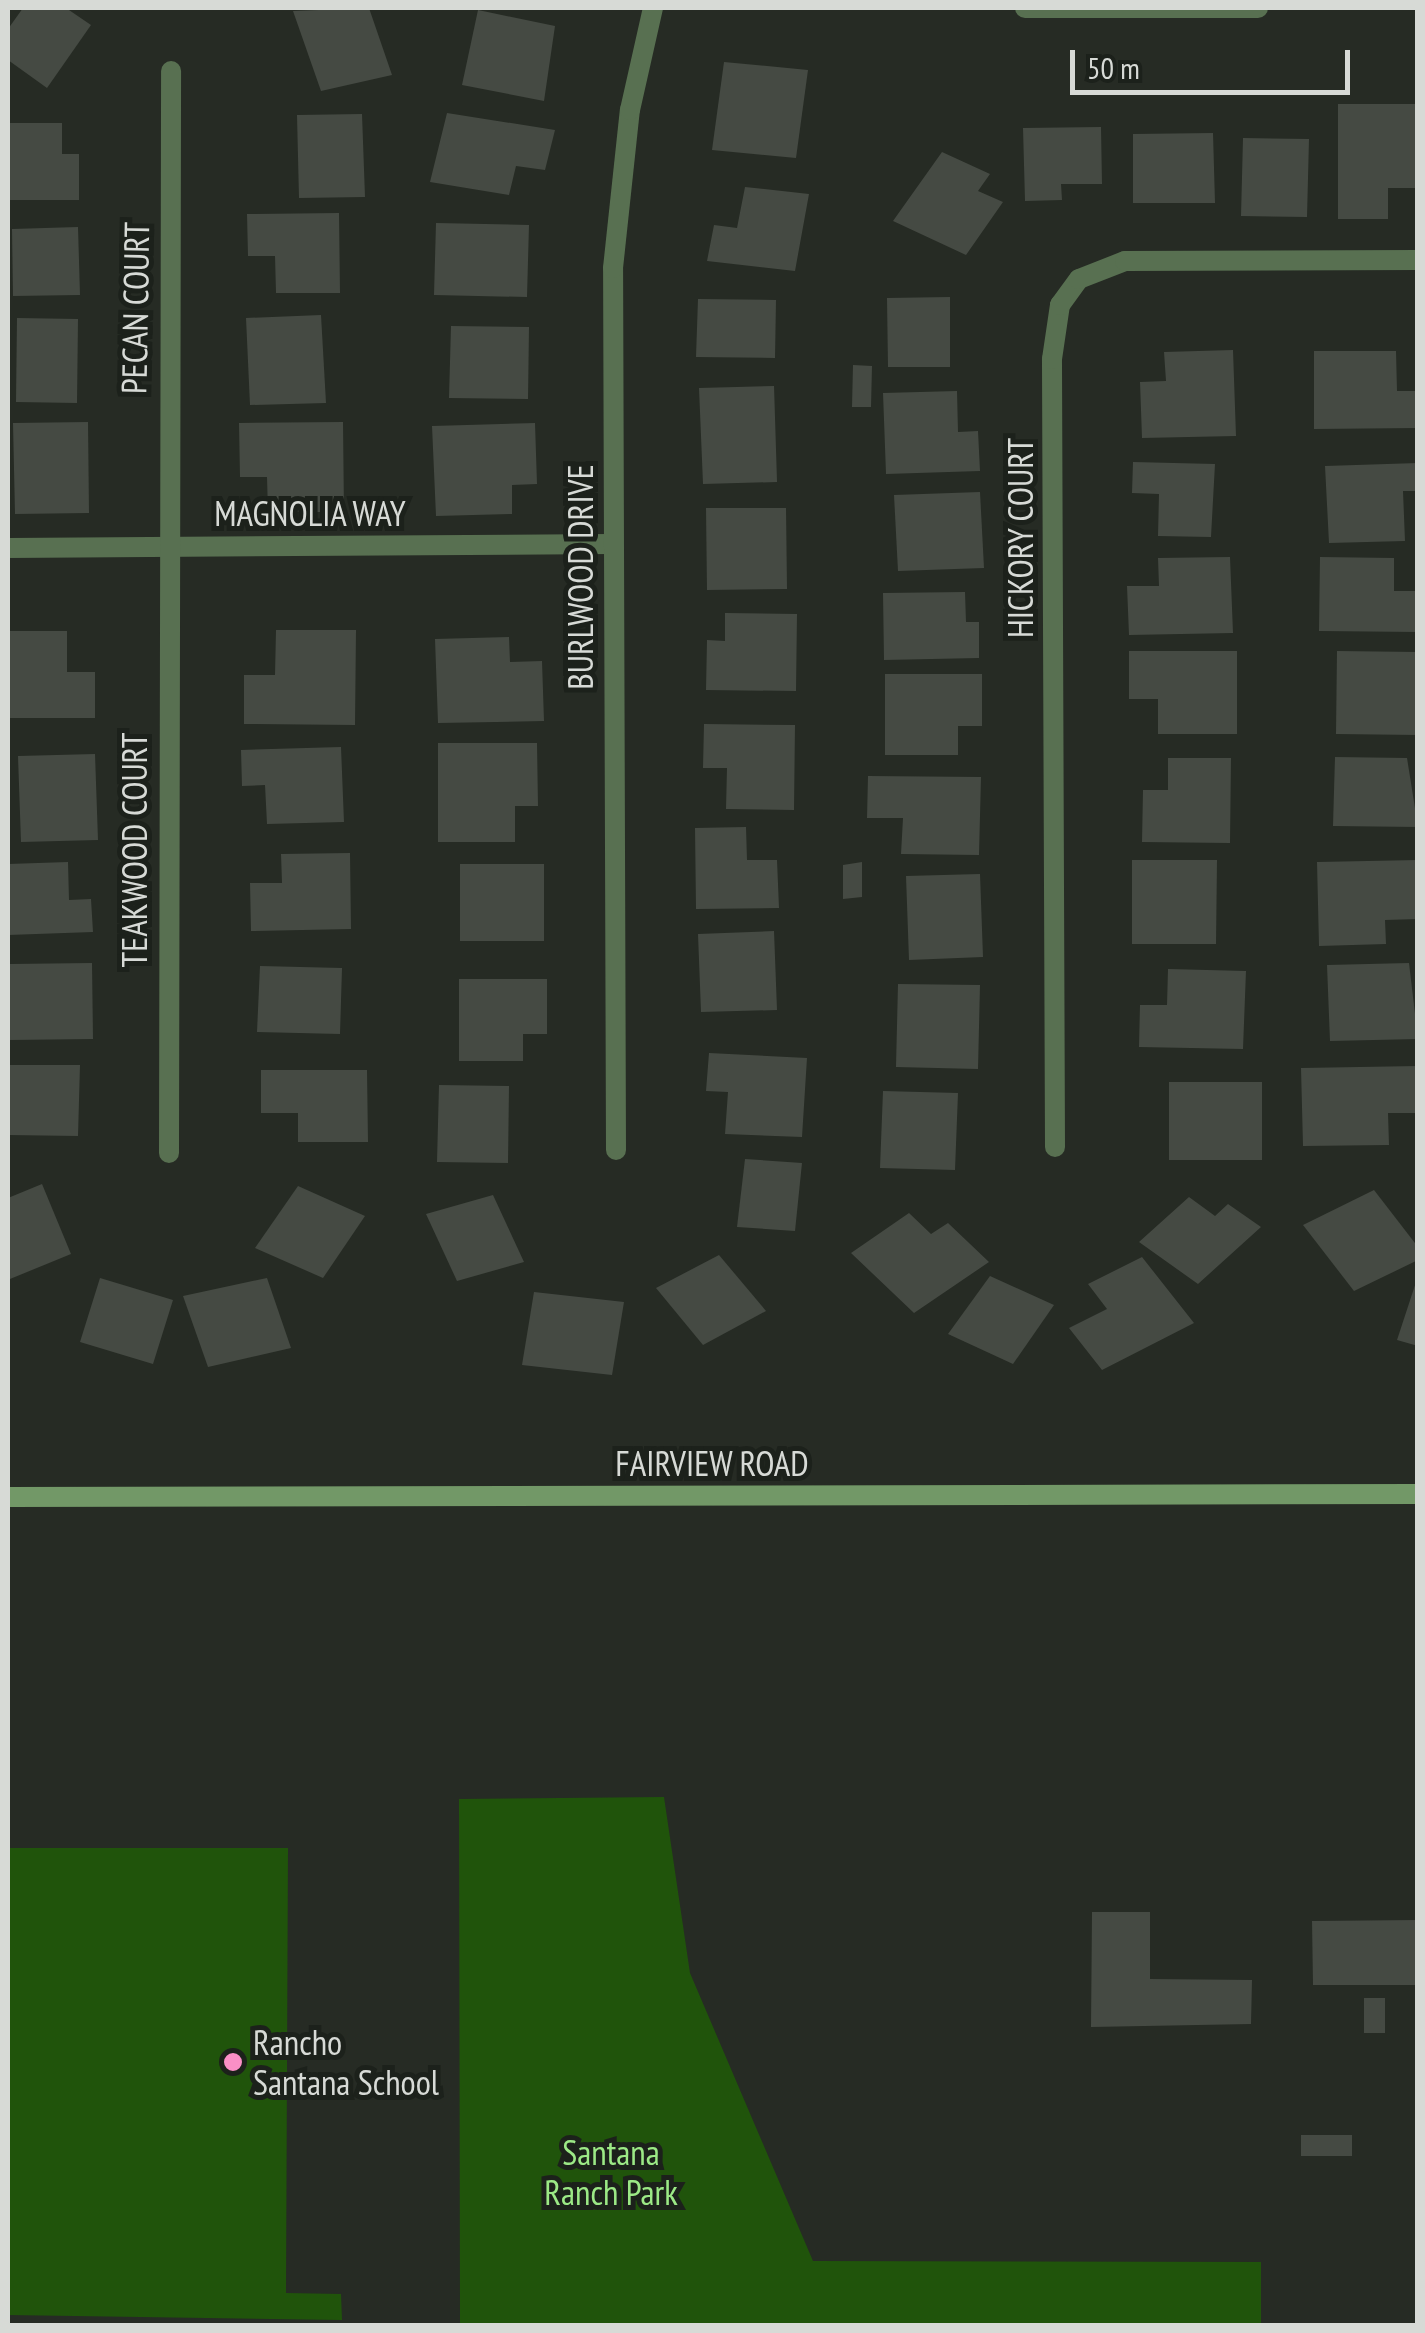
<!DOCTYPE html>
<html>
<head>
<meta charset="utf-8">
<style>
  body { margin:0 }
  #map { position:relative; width:1425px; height:2333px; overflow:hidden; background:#262b24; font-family:"PT Sans Narrow",sans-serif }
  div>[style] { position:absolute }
  .green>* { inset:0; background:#20540b }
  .building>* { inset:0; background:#454a43 }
  .minor>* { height:20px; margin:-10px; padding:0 10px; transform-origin:10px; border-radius:10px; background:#587051 }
  .secondary>* { height:20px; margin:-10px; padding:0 10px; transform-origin:10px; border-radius:10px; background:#729867 }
  .dots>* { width:28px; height:28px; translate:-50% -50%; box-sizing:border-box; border:5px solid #1c211b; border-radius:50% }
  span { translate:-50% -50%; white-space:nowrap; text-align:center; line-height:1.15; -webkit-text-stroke:10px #1c211b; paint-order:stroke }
  .street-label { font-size:35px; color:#d7dad6 }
  .poi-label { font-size:35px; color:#d7dad6 }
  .left { translate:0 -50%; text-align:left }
  .park-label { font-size:35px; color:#9ce986 }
  .frame { position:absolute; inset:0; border:10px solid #d7dad6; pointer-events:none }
  .scale { position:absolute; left:1070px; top:50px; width:280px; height:45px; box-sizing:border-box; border:5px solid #d7dad6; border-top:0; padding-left:12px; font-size:30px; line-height:35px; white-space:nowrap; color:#d7dad6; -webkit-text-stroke:8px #1c211b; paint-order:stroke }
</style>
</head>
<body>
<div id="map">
  <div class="green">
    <i style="clip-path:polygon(664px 1797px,690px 1973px,813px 2261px,1261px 2262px,1261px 2325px,460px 2325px,459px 1799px)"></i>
    <i style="clip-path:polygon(8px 1848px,288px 1848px,286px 2293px,341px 2294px,342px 2320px,8px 2315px)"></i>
  </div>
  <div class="building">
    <i style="clip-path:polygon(23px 8px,66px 8px,91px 25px,47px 88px,8px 60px,8px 29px)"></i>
    <i style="clip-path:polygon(369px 8px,392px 75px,321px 91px,293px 11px)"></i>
    <i style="clip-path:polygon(478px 10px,555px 26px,544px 101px,462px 85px)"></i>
    <i style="clip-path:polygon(724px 62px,808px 70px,796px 158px,712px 150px)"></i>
    <i style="clip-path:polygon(1338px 104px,1418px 104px,1418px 188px,1388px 188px,1388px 219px,1338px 219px)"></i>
    <i style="clip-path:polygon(447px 113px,555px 130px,545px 170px,516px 166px,509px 195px,430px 182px)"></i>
    <i style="clip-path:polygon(362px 114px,365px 197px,299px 198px,297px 115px)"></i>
    <i style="clip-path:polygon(8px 123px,62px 123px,62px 154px,79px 154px,79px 200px,8px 200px)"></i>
    <i style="clip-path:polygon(1101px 127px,1102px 184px,1061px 184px,1062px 200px,1025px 201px,1023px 128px)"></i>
    <i style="clip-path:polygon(1213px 133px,1215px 203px,1133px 203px,1133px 134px)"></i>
    <i style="clip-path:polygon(1243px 138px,1309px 139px,1307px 217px,1241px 216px)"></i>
    <i style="clip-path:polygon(942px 152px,990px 174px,978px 191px,1003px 202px,966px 255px,893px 221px)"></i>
    <i style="clip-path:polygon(745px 187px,809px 194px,795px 271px,707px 261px,714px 225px,737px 228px)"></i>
    <i style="clip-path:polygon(339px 213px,340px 293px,276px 293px,275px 256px,248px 256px,247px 214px)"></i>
    <i style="clip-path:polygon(436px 223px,529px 225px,527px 297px,434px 295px)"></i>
    <i style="clip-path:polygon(78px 227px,80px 295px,13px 296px,12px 229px)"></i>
    <i style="clip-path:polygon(950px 297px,950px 367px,888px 367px,887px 298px)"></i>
    <i style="clip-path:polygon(698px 299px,776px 300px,775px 358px,696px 357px)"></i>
    <i style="clip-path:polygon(321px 315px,326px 403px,250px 405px,246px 318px)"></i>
    <i style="clip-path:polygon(17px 318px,78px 319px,77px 403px,16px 402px)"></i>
    <i style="clip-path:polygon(451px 326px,529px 327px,528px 399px,449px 398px)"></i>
    <i style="clip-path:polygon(1233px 350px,1236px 436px,1142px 438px,1140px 382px,1166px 381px,1164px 352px)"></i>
    <i style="clip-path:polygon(1314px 351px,1396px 351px,1397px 391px,1418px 391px,1418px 428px,1314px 429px)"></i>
    <i style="clip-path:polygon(853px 365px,872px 366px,871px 407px,852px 407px)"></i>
    <i style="clip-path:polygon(774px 386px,777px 482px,703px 484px,699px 388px)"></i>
    <i style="clip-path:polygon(957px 391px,958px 432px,978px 431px,980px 471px,886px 474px,883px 393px)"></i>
    <i style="clip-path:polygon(88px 422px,89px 513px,15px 514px,13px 423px)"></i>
    <i style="clip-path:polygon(343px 422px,344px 512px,268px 512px,267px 477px,240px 477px,239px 423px)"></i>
    <i style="clip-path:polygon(535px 423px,537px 484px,512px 485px,512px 514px,436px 516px,432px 426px)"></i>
    <i style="clip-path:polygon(1133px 462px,1215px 464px,1211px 537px,1158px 536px,1159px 494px,1132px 493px)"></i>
    <i style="clip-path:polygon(1418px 463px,1418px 491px,1403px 491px,1405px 541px,1329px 543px,1325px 466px)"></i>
    <i style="clip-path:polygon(980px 492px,984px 568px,898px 571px,894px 495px)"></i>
    <i style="clip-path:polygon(706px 508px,786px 508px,787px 589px,707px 590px)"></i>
    <i style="clip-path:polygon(1230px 557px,1233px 633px,1129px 635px,1127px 586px,1159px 586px,1158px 558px)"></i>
    <i style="clip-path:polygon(1320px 557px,1394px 558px,1394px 591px,1418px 591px,1418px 632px,1319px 631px)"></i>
    <i style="clip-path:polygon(965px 592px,966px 622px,979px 622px,979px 658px,884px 660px,883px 593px)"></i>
    <i style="clip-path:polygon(725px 613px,797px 614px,796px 691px,706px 690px,707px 640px,725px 641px)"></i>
    <i style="clip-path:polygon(276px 630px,356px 630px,355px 725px,244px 724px,244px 675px,275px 675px)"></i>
    <i style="clip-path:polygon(8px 631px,67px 631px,67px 672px,95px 672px,95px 718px,8px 718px)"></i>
    <i style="clip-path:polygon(509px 637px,510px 662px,542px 661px,544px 721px,438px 723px,435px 639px)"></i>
    <i style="clip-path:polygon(1129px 651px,1237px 651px,1237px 734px,1158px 734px,1158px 699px,1129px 699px)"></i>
    <i style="clip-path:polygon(1337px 651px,1418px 652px,1418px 735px,1336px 734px)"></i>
    <i style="clip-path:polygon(885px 674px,982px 674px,982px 726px,958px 726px,958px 755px,885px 755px)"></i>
    <i style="clip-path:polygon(704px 724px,795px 725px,794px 810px,726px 809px,727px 768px,703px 768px)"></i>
    <i style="clip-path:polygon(438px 743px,537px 743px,538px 806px,515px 806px,515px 842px,438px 842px)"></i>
    <i style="clip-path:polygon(341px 747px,344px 822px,267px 824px,265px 785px,242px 786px,241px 750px)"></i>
    <i style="clip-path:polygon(95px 754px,98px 840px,21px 842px,18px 756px)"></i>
    <i style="clip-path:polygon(1335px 757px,1407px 758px,1418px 827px,1333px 826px)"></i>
    <i style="clip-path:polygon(1168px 758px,1231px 758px,1230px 843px,1142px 842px,1143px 790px,1168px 790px)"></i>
    <i style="clip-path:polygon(868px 776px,981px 777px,979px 855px,901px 854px,903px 818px,867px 818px)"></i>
    <i style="clip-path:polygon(746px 827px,747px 860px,777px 860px,779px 908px,696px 909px,695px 828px)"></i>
    <i style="clip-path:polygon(350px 853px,351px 929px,251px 931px,250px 883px,282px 883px,281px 854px)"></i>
    <i style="clip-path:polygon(1132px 860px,1217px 860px,1216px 944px,1132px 944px)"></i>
    <i style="clip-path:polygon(1418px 860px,1418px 919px,1385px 920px,1386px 944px,1319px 946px,1317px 862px)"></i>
    <i style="clip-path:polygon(68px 862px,69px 900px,91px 899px,93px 932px,8px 935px,8px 864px)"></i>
    <i style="clip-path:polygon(862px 862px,862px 897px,843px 899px,843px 865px)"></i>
    <i style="clip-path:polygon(460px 864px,544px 864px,544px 941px,460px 941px)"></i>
    <i style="clip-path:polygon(980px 874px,983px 957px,909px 960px,906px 876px)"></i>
    <i style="clip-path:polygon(774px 931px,777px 1010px,701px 1012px,698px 934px)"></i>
    <i style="clip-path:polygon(92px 963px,93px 1039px,10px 1040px,10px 964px)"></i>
    <i style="clip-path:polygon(1409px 963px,1418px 1039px,1330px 1041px,1327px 965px)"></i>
    <i style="clip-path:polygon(260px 966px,342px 968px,340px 1034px,257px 1032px)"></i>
    <i style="clip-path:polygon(1168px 969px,1246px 971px,1243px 1049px,1139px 1047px,1140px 1005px,1167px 1005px)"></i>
    <i style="clip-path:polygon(459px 979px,547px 979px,547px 1034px,523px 1034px,523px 1061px,459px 1061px)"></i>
    <i style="clip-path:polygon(898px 984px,980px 985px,978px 1069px,896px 1067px)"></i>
    <i style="clip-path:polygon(709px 1053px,807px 1058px,802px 1137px,725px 1134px,728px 1092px,706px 1091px)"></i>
    <i style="clip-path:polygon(8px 1065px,80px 1065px,78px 1136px,8px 1135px)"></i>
    <i style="clip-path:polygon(1418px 1066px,1418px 1113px,1388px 1113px,1389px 1145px,1303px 1146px,1301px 1068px)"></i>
    <i style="clip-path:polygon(261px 1070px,367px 1070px,368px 1142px,298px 1142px,298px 1113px,261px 1113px)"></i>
    <i style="clip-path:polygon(1169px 1082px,1262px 1082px,1262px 1160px,1169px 1160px)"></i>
    <i style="clip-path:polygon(439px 1085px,509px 1086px,508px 1163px,437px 1162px)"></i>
    <i style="clip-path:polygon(883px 1091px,958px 1093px,955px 1170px,880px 1168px)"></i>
    <i style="clip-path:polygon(745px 1159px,802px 1163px,795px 1231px,737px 1227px)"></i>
    <i style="clip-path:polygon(42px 1184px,71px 1254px,10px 1279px,8px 1198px)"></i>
    <i style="clip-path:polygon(298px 1186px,365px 1216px,323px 1278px,255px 1248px)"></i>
    <i style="clip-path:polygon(1374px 1190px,1418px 1247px,1418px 1260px,1354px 1291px,1303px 1225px)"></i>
    <i style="clip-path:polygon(493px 1195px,524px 1262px,457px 1281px,426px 1214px)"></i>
    <i style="clip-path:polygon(1189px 1197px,1215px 1216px,1228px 1204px,1261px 1227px,1198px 1284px,1139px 1242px)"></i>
    <i style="clip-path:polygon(909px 1213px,931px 1234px,948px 1223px,989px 1262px,914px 1313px,851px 1253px)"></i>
    <i style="clip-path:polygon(719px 1255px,766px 1311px,703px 1345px,656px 1288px)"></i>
    <i style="clip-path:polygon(1142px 1257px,1194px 1323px,1102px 1370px,1069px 1328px,1107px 1309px,1088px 1284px)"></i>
    <i style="clip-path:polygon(990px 1276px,1054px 1305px,1013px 1364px,948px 1334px)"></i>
    <i style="clip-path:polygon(1418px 1276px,1418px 1346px,1397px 1340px)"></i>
    <i style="clip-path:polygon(100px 1278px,173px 1300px,153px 1364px,80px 1342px)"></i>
    <i style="clip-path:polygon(267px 1278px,291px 1348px,208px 1367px,183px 1296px)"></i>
    <i style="clip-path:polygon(534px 1292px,624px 1302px,612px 1375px,522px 1365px)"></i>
    <i style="clip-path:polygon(1092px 1912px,1150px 1912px,1150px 1979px,1252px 1980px,1251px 2024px,1091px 2027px)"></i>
    <i style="clip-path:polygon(1418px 1920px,1418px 1985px,1313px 1985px,1312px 1921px)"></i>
    <i style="clip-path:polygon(1364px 1998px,1385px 1998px,1385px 2033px,1364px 2033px)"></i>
    <i style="clip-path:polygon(1301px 2135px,1352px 2135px,1352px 2156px,1301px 2156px)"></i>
  </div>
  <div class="minor">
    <i style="left:1025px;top:8px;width:233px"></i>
    <i style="left:8px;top:548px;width:604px;rotate:-0.38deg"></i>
    <i style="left:1055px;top:1147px;width:788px;rotate:-90.22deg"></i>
    <i style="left:1052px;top:359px;width:55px;rotate:-81.6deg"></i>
    <i style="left:1060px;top:305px;width:32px;rotate:-54deg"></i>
    <i style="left:1079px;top:279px;width:49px;rotate:-21.4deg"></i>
    <i style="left:1125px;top:261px;width:293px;rotate:-0.2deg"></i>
    <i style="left:616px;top:1150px;width:882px;rotate:-90.19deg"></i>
    <i style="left:613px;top:268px;width:159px;rotate:-83.9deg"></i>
    <i style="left:630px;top:110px;width:105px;rotate:-77.3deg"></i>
    <i style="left:169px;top:1153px;width:1082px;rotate:-89.89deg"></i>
  </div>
  <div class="secondary">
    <i style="left:8px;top:1497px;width:1410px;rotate:-0.12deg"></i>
  </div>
  <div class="dots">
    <i style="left:233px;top:2062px;background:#fa8fc6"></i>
  </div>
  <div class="street-label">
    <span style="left:135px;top:308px;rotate:-89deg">PECAN COURT</span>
    <span style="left:310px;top:513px">MAGNOLIA WAY</span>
    <span style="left:1020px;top:538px;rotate:-90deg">HICKORY COURT</span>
    <span style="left:580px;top:577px;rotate:-90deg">BURLWOOD DRIVE</span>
    <span style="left:134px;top:850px;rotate:-90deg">TEAKWOOD COURT</span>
    <span style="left:712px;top:1463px">FAIRVIEW ROAD</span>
  </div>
  <div class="poi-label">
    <span class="left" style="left:253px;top:2062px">Rancho<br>Santana School</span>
  </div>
  <div class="park-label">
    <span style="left:611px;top:2172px">Santana<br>Ranch Park</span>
  </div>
  <div class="frame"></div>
  <div class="scale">50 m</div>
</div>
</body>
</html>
